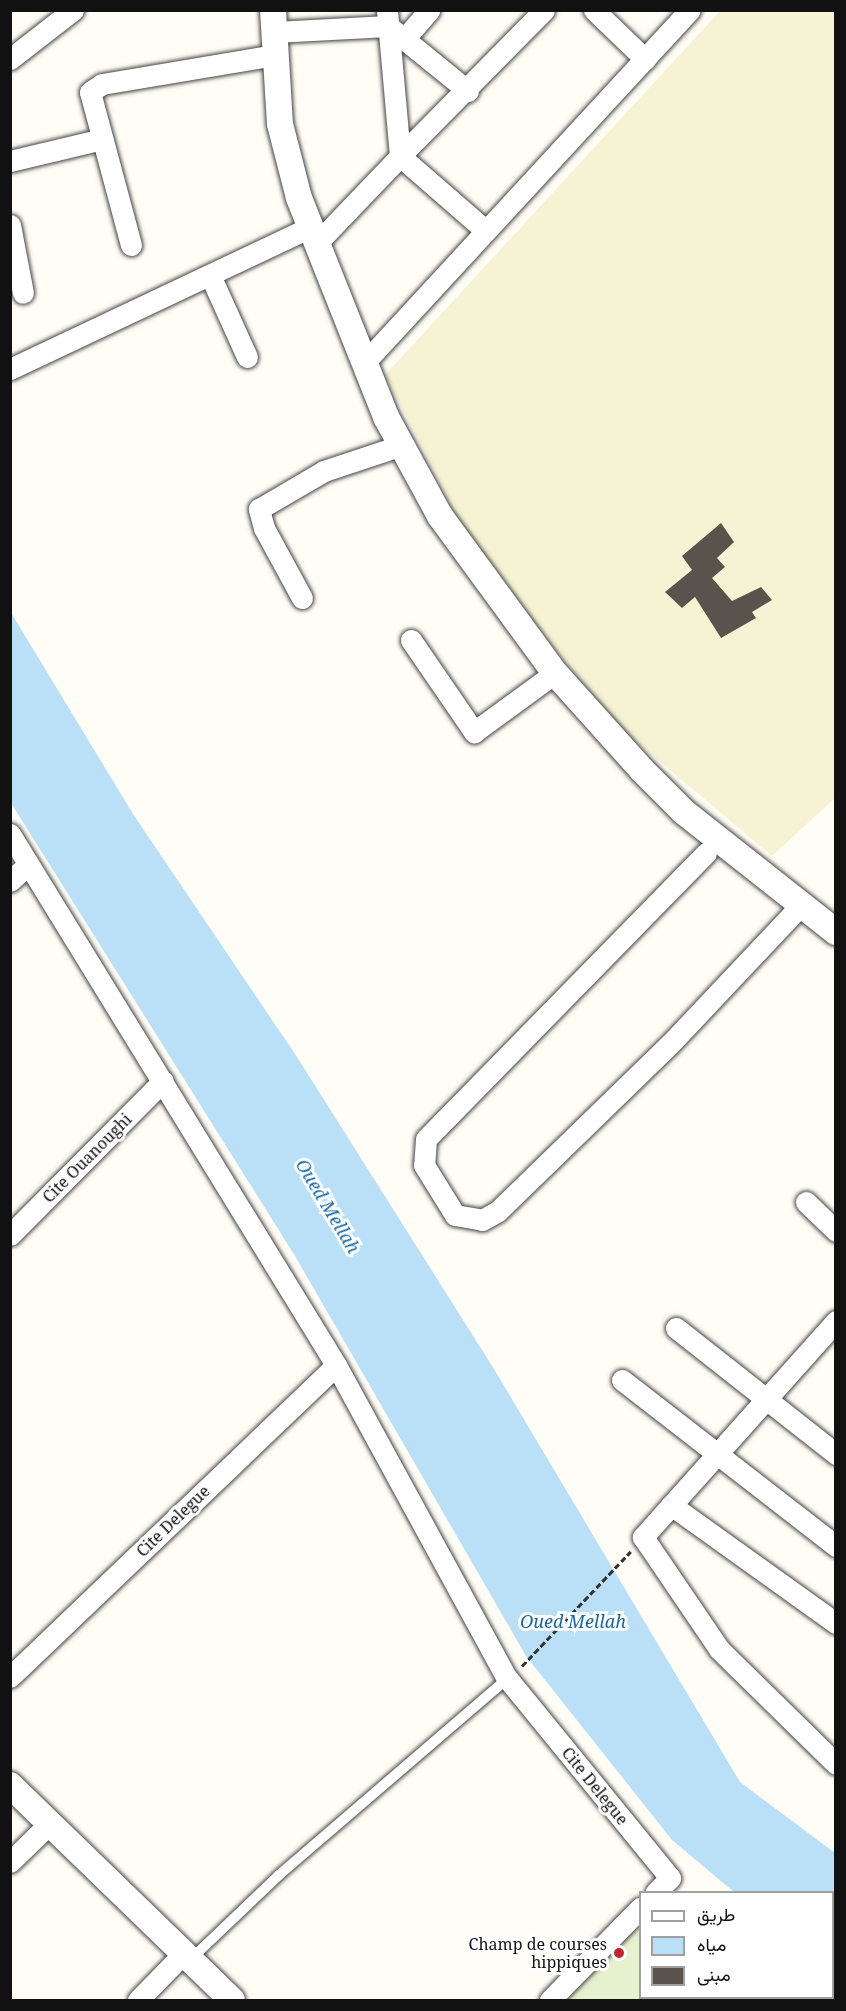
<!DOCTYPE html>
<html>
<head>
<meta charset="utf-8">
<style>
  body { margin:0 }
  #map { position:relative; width:846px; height:2011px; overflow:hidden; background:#fffdf5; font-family:"Noto Serif",Vazirmatn,serif }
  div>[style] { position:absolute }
  .farmland>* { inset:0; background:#f6f3d4 }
  .pitch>* { inset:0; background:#e6f2cf }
  .water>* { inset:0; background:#b9e0f7 }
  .building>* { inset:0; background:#5a524d }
  .path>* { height:3px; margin-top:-1.5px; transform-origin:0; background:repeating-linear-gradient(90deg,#333 0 6px,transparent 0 9px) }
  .roads { filter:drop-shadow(0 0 2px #444) drop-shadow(0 0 2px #444) }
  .service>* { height:10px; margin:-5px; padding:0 5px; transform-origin:5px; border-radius:5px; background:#fff }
  .minor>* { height:21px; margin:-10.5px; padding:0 10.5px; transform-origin:10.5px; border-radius:10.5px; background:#fff }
  .tertiary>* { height:26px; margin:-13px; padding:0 13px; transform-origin:13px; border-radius:13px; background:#fff }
  .dots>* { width:16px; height:16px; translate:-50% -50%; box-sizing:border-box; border:3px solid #fff; border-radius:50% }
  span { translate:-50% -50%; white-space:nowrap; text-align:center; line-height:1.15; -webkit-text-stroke:6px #fff; paint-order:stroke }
  .street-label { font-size:16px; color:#111 }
  .poi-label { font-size:16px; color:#111 }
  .right { translate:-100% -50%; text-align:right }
  .water-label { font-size:18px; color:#1768a6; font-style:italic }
  .frame { position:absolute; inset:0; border:12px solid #111; pointer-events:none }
  .legend { position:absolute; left:639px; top:1891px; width:195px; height:108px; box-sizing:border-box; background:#fff; border:2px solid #a0a0a0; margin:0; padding:8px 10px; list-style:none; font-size:18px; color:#111 }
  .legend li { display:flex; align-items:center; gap:12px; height:30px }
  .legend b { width:30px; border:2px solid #a0a0a0 }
</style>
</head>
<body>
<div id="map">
  <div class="farmland">
    <i style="clip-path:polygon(720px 11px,835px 11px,835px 798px,772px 856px,620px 728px,557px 651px,458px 519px,385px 375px)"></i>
  </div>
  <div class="pitch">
    <i style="clip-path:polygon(640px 1908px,640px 1998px,819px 2000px,551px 2000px)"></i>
  </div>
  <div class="water">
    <i style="clip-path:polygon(10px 611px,133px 814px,297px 1057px,494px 1369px,740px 1782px,835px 1853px,835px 1961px,832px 1892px,734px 1892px,672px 1840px,526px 1656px,295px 1256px,11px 803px)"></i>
  </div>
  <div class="building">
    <i style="clip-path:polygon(721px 523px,734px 542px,717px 558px,725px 567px,712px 578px,732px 601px,761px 587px,772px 600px,752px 612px,756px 618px,721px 638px,695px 597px,682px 608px,665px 592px,692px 570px,682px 556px)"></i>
  </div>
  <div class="path">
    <i style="left:522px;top:1666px;width:158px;rotate:-46.5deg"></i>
  </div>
  <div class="roads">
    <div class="service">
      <i style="left:190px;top:1960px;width:123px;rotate:-43.7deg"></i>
      <i style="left:279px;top:1875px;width:305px;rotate:-40.7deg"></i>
    </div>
    <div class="minor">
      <i style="left:594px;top:10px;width:71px;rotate:43.9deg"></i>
      <i style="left:274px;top:32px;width:114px;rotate:-3deg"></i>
      <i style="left:388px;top:26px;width:103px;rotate:39.1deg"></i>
      <i style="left:405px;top:38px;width:37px;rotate:-49deg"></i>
      <i style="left:10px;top:59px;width:80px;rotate:-37.9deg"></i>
      <i style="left:10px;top:161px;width:95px;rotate:-13.4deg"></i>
      <i style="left:10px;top:225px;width:69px;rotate:79.2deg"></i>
      <i style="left:485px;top:230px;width:113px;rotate:-139deg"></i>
      <i style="left:400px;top:156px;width:205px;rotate:-45.4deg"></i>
      <i style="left:317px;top:243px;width:120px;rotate:-46.3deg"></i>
      <i style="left:400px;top:156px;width:147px;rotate:-95.1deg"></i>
      <i style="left:131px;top:245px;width:158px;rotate:-105deg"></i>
      <i style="left:90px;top:92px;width:14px;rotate:-34deg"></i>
      <i style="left:102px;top:84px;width:176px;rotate:-9.5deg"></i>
      <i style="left:210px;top:275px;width:90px;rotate:65.7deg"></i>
      <i style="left:365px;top:362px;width:479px;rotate:-47.3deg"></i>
      <i style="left:10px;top:369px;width:333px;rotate:-25.3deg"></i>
      <i style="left:302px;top:598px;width:80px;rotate:-118.5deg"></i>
      <i style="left:264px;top:528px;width:20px;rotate:-105deg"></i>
      <i style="left:259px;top:509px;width:75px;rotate:-30.3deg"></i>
      <i style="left:324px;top:471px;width:79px;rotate:-18.4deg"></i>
      <i style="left:411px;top:640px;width:112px;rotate:55.6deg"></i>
      <i style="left:474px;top:732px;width:100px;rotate:-36.1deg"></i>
      <i style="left:10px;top:834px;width:623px;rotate:58.45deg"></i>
      <i style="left:336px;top:1365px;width:357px;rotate:61.4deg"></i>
      <i style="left:507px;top:1678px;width:258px;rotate:50.8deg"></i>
      <i style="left:670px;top:1878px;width:20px;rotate:135deg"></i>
      <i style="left:706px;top:853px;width:400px;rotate:134.4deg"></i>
      <i style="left:426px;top:1139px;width:26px;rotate:94deg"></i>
      <i style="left:424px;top:1165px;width:59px;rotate:58.2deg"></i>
      <i style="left:455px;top:1215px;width:27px;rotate:10deg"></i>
      <i style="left:482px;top:1220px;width:18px;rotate:-29deg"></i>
      <i style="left:498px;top:1211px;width:240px;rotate:-44.2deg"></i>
      <i style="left:670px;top:1044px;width:190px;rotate:-46.7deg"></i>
      <i style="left:10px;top:881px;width:25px;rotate:-42deg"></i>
      <i style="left:806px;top:1202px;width:42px;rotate:44deg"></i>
      <i style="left:10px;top:1235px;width:217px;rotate:-45.2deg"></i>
      <i style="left:836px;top:1321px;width:290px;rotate:131.8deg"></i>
      <i style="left:643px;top:1537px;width:135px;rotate:55.8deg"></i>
      <i style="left:719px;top:1649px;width:164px;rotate:44.5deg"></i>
      <i style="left:676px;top:1328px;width:204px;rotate:38.2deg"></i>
      <i style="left:622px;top:1380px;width:271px;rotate:37.8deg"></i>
      <i style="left:671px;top:1505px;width:203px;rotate:35.6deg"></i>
      <i style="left:10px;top:1677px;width:451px;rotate:-43.7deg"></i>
      <i style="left:10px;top:1862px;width:56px;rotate:-44.3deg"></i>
      <i style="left:138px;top:2000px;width:64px;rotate:-45.6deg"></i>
      <i style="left:550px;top:2000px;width:129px;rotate:-45.6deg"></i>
    </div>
    <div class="tertiary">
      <i style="left:273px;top:10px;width:114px;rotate:86.5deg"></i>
      <i style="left:280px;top:124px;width:76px;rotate:75.6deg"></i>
      <i style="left:299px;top:198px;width:236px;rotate:68.3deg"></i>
      <i style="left:386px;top:417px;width:113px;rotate:61.4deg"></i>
      <i style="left:440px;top:516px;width:195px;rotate:53.8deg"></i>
      <i style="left:555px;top:673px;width:130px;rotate:48.1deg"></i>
      <i style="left:642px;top:770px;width:59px;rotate:45deg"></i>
      <i style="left:684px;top:812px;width:194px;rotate:38.3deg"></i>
      <i style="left:10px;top:1785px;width:309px;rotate:44.1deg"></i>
    </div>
  </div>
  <div class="dots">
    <i style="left:619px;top:1953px;background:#c4262e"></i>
  </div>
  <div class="street-label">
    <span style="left:87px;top:1158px;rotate:-45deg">Cite Ouanoughi</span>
    <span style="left:173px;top:1521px;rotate:-44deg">Cite Delegue</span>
    <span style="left:595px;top:1786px;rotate:51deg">Cite Delegue</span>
  </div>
  <div class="poi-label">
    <span class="right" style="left:607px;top:1953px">Champ de courses<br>hippiques</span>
  </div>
  <div class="water-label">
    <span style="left:328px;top:1206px;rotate:59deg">Oued Mellah</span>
    <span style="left:573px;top:1621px">Oued Mellah</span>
  </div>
  <div class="frame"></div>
  <ul class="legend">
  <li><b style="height:8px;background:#fff"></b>طريق</li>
  <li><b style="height:16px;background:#b9e0f7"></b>مياه</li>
  <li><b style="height:16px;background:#5a524d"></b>مبنى</li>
  </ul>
</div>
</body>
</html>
